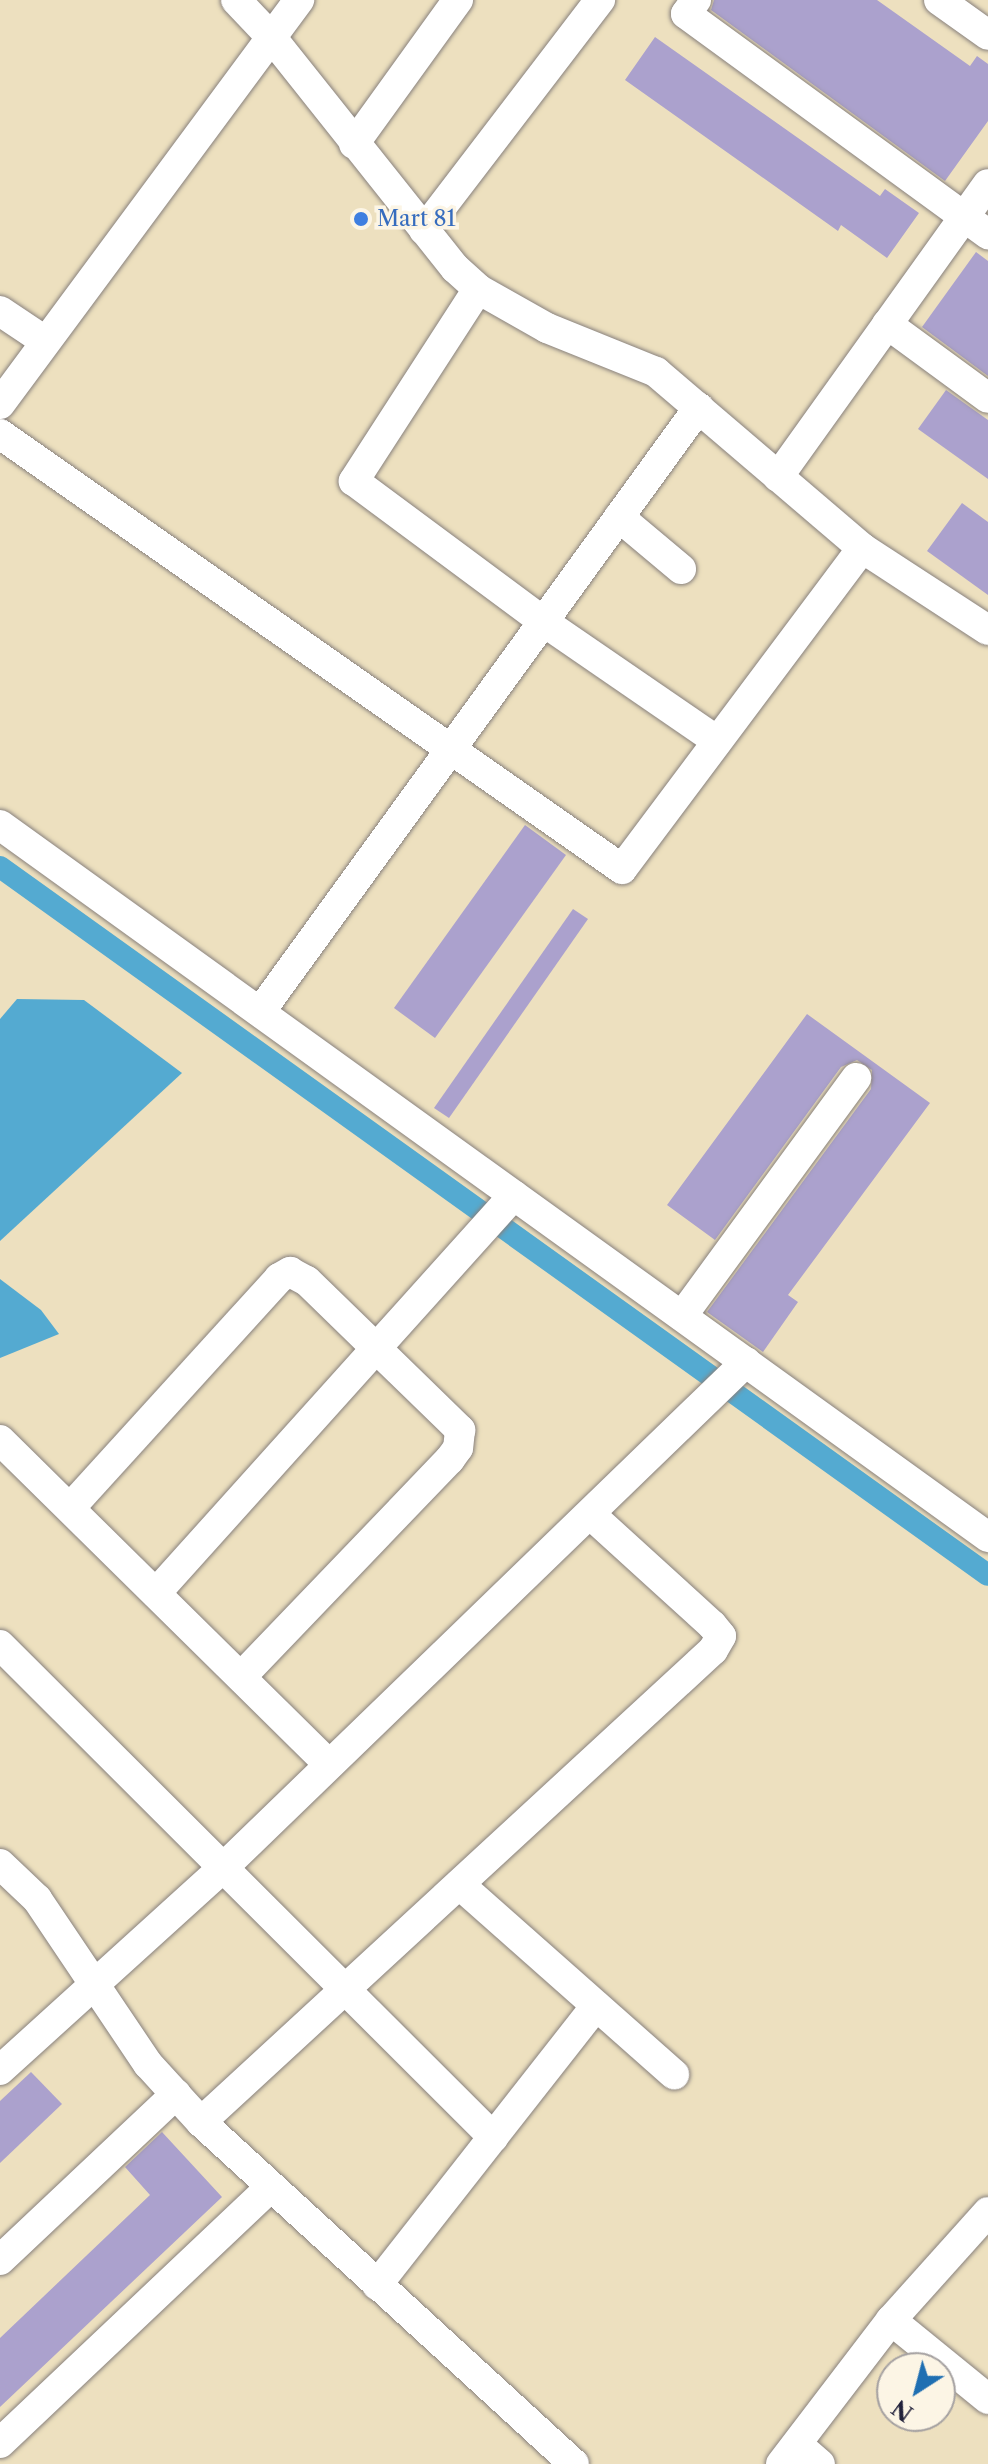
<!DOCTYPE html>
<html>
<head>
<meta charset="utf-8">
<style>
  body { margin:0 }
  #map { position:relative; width:988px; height:2464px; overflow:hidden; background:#ede0bf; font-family:"Libre Caslon Text",serif }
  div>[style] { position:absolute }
  .water>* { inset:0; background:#54aad1 }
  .canal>* { height:22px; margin:-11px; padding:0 11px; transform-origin:11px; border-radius:11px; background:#54aad1 }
  .building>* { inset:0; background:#aba1cd }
  .roads { filter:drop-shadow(0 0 2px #88817d) drop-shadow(0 0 2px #88817d) }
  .minor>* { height:30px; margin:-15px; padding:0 15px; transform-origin:15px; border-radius:15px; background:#fff }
  .dots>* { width:22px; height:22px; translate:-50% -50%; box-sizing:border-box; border:4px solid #fcf5e5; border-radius:50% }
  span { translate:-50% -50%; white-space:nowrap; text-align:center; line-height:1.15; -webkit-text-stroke:7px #fcf5e5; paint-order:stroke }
  .shop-label { font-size:22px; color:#366cbe }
  .left { translate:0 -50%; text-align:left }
  .north { position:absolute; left:876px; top:2352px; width:80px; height:80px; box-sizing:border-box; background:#fcf5e5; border:2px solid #a5a1a1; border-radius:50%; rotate:216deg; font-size:22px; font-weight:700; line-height:32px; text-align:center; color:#22223b }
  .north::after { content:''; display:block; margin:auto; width:28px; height:36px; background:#1f6fb2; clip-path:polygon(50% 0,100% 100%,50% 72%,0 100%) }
</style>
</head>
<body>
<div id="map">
  <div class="water">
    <i style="clip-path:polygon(17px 999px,84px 1000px,182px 1073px,0 1241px,0 1019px)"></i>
    <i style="clip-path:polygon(0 1279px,41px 1310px,59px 1334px,0 1358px)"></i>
  </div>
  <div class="canal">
    <i style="left:0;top:867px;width:1215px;rotate:35.63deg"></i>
  </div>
  <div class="building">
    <i style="clip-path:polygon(714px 0,877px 0,970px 66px,977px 56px,988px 64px,988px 121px,945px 181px,711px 10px)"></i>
    <i style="clip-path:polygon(655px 37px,880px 196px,885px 189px,919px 213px,887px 258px,841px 225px,838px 231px,625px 80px)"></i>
    <i style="clip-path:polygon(976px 252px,988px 261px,988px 376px,922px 327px)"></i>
    <i style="clip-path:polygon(946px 390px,988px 420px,988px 479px,918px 429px)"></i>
    <i style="clip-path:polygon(962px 503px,988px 522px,988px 595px,927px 551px)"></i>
    <i style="clip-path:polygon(525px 825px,566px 855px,435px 1038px,394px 1008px)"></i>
    <i style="clip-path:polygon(573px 909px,588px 919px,449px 1118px,434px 1108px)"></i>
    <i style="clip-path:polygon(807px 1014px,930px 1103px,788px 1295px,798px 1302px,763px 1352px,707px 1312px,871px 1089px,872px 1070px,857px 1060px,841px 1067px,715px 1240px,667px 1205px)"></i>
    <i style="clip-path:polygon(31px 2072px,62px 2104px,0 2163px,0 2101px)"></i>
    <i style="clip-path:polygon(162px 2132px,222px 2197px,0 2407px,0 2338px,150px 2195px,125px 2167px)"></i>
  </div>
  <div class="roads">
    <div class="minor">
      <i style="left:236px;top:0;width:52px;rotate:46.5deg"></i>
      <i style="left:272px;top:38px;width:294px;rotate:51.5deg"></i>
      <i style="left:455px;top:268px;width:31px;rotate:42deg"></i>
      <i style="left:478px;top:289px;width:79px;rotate:29.5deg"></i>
      <i style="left:547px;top:328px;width:118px;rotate:22deg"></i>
      <i style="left:656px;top:372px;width:271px;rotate:40.5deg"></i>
      <i style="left:862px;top:548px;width:150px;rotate:33.1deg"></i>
      <i style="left:696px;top:0;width:17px;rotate:126deg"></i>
      <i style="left:686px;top:14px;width:374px;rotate:36.1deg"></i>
      <i style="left:939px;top:0;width:60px;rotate:35.5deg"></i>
      <i style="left:354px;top:144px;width:178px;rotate:-54.2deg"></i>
      <i style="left:424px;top:230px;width:290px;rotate:-52.6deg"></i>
      <i style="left:478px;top:289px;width:229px;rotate:122.9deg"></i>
      <i style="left:354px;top:481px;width:237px;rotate:36.6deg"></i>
      <i style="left:544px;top:622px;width:210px;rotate:34.5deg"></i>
      <i style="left:0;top:311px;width:54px;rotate:33.7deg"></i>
      <i style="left:887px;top:324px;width:125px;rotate:36.2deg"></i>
      <i style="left:0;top:404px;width:503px;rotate:-53.49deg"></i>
      <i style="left:0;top:434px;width:759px;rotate:34.97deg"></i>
      <i style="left:622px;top:869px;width:401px;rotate:-53.2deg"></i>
      <i style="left:778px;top:477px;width:360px;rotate:-54.4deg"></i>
      <i style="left:619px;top:517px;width:81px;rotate:40deg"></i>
      <i style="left:0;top:825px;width:1218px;rotate:35.78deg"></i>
      <i style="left:260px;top:1012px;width:747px;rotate:-54.03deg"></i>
      <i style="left:682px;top:1316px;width:295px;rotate:-53.8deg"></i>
      <i style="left:0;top:1440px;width:462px;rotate:44.6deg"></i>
      <i style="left:70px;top:1508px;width:311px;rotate:-47.7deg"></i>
      <i style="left:279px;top:1278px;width:13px;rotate:-29deg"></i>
      <i style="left:290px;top:1272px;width:19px;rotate:28deg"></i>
      <i style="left:307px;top:1281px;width:214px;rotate:44.2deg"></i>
      <i style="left:460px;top:1430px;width:18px;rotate:96deg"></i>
      <i style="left:458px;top:1448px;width:14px;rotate:126deg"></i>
      <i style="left:450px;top:1459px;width:302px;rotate:133.8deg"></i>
      <i style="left:156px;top:1593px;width:535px;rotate:-48.03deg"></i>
      <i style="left:0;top:1645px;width:697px;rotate:44.94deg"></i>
      <i style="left:0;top:1864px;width:51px;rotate:43.4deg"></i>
      <i style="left:37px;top:1899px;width:199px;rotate:56.1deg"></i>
      <i style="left:148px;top:2064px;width:79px;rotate:47.6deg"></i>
      <i style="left:201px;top:2122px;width:506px;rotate:42.52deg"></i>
      <i style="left:460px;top:1885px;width:286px;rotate:41.5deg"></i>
      <i style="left:0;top:2070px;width:304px;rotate:-42.2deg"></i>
      <i style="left:225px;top:1866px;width:725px;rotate:-44.05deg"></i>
      <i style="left:201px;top:2122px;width:696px;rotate:-42.67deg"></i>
      <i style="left:713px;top:1650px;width:16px;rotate:-60deg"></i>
      <i style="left:721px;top:1636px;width:14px;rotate:-129deg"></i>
      <i style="left:712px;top:1625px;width:164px;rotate:-137.7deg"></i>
      <i style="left:0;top:2260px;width:242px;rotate:-43.3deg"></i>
      <i style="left:377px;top:2285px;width:353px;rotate:-51.9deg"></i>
      <i style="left:891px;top:2320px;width:125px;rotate:39.2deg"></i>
      <i style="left:0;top:2443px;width:373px;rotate:-43.4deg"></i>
      <i style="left:798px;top:2445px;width:29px;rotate:41deg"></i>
      <i style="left:781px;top:2464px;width:181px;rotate:-52.6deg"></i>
      <i style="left:891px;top:2320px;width:145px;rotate:-48.1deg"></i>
    </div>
  </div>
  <div class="dots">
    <i style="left:361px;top:219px;background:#3f7fe0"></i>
  </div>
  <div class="shop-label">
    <span class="left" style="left:377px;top:219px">Mart 81</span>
  </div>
  <div class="north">N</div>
</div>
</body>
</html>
